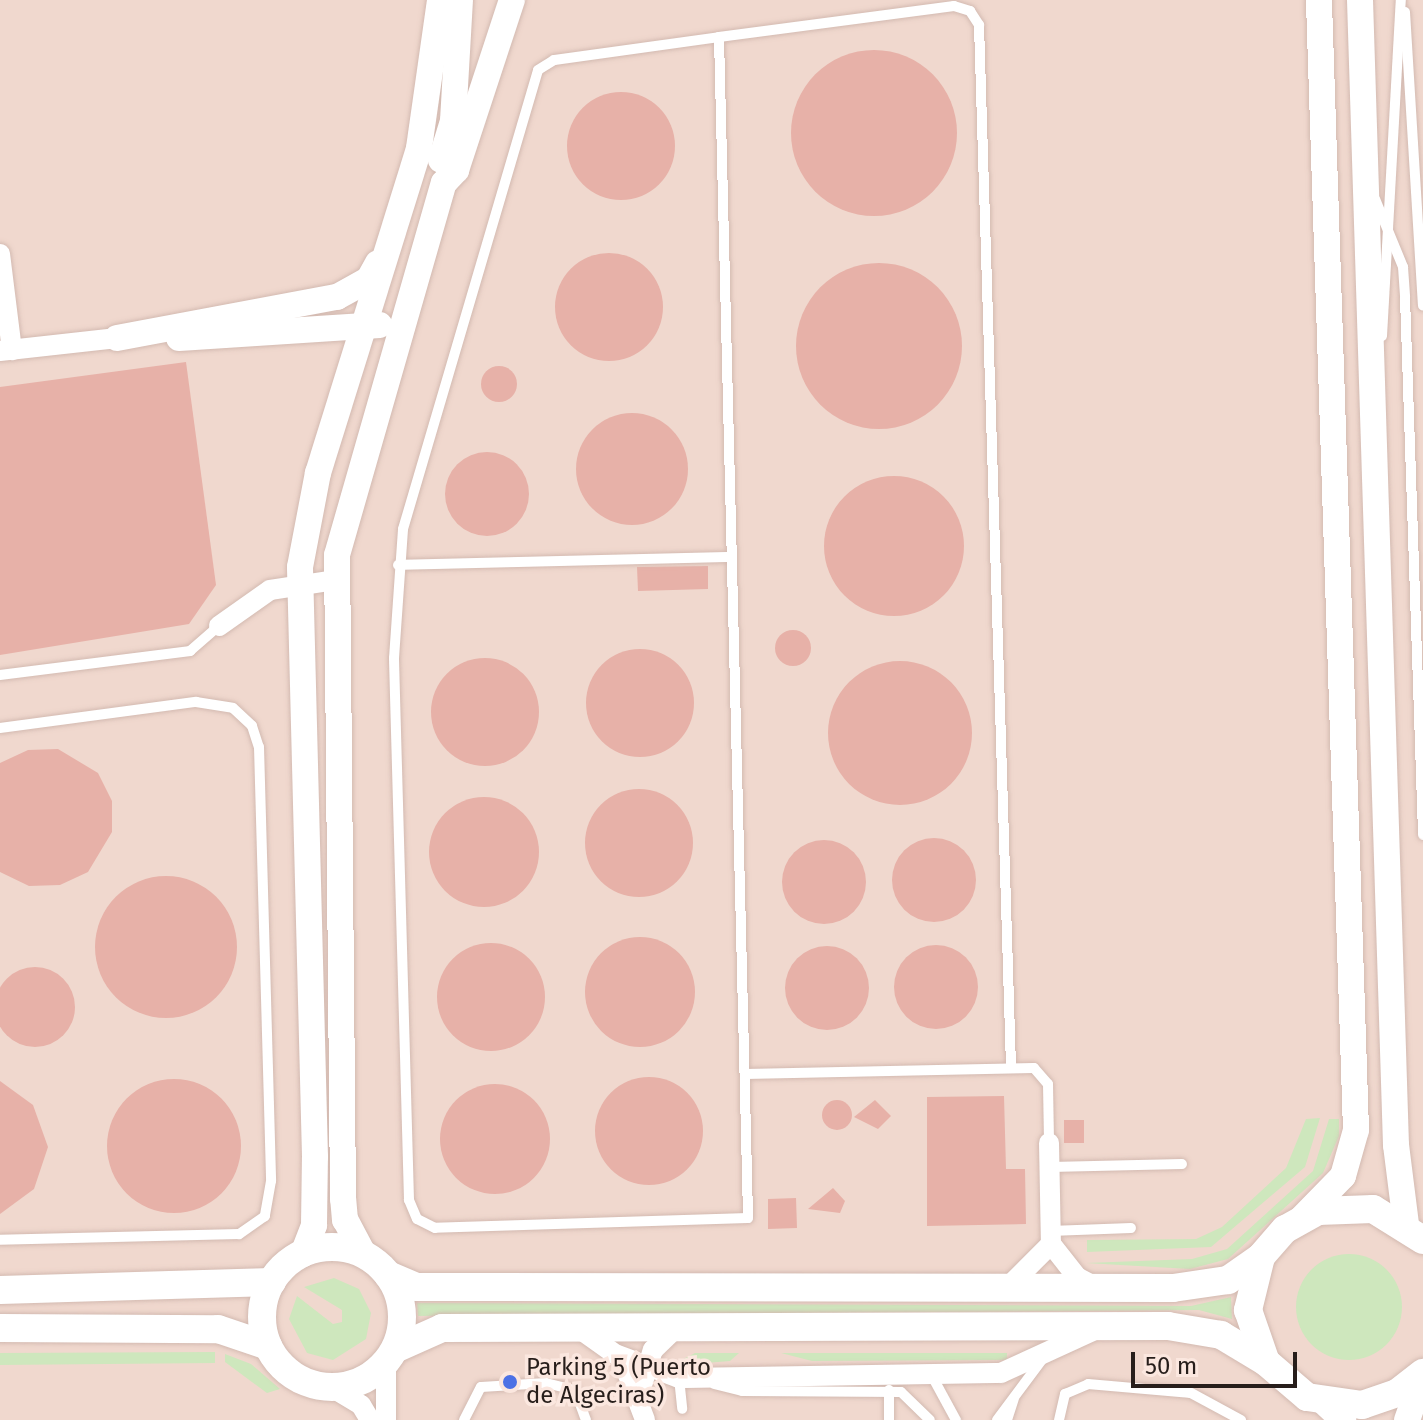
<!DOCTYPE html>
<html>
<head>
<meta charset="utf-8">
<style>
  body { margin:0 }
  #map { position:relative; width:1423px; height:1420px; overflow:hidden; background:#fbe7df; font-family:"Fira Sans",sans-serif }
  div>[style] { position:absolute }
  .industrial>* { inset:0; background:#f0d8ce }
  .green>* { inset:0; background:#cee7bd }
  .round { border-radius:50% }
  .building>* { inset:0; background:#e7b1a8 }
  .roads { filter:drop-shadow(0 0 2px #d3bab1) drop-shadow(0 0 2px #d3bab1) }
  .service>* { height:10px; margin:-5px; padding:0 5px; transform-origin:5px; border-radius:5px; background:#fff }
  .minor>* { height:20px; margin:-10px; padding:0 10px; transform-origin:10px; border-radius:10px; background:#fff }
  .tertiary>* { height:26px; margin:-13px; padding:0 13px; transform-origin:13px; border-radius:13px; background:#fff }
  .secondary>* { height:28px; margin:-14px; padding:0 14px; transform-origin:14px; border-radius:14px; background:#fff }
  .secondary>.ring { margin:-14px; padding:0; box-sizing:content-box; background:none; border:28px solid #fff; border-radius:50% }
  .dots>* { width:22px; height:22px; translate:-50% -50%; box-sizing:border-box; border:4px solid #fbe7df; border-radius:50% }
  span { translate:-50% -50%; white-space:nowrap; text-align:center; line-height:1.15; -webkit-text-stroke:7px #fbe7df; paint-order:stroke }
  .poi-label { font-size:24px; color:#271e1b }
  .left { translate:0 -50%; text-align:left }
  .scale { position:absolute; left:1131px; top:1352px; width:166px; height:36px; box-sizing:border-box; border:4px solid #271e1b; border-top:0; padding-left:10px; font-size:24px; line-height:28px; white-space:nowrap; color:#271e1b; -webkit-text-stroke:6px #fbe7df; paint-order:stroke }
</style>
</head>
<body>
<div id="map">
  <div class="industrial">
    <i style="clip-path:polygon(0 0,1423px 0,1423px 1420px,0 1420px)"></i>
  </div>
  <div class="green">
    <i style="clip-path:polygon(1320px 1118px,1305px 1167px,1211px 1247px,1087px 1252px,1087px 1240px,1196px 1239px,1222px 1227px,1286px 1168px,1306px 1119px)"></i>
    <i style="clip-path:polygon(1329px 1119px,1339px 1119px,1339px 1136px,1323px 1173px,1228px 1259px,1190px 1269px,1086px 1263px,1192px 1259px,1227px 1249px,1313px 1171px)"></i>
    <i class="round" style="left:1296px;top:1254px;width:106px;height:106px"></i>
    <i style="clip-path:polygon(334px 1278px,359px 1289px,371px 1313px,366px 1339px,333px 1360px,307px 1353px,289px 1319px,297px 1296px,333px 1324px,342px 1322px,342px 1310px,304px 1287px)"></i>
    <i style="clip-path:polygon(1231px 1297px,1232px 1319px,1199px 1310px,418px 1316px,417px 1303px,1191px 1306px)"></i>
    <i style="clip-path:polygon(215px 1352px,215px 1363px,0 1365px,0 1353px)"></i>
    <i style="clip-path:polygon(695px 1353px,739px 1353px,730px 1361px,670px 1366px)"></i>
    <i style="clip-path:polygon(781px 1353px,1007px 1353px,1007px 1360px,812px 1361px)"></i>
    <i style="clip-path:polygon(225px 1354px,251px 1364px,280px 1389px,267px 1393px,225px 1362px)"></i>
  </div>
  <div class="building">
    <i class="round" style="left:791px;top:50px;width:166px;height:166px"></i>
    <i class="round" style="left:567px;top:92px;width:108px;height:108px"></i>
    <i class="round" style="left:555px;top:253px;width:108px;height:108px"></i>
    <i class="round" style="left:796px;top:263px;width:166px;height:166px"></i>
    <i style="clip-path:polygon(186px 362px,216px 585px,189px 624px,0 655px,0 387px)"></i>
    <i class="round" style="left:481px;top:366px;width:36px;height:36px"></i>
    <i class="round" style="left:576px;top:413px;width:112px;height:112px"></i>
    <i class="round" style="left:445px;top:452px;width:84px;height:84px"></i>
    <i class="round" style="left:824px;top:476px;width:140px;height:140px"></i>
    <i style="clip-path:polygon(708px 566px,708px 589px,638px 591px,637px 567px)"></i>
    <i class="round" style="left:775px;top:630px;width:36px;height:36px"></i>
    <i class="round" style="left:586px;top:649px;width:108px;height:108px"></i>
    <i class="round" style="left:431px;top:658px;width:108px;height:108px"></i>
    <i class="round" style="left:828px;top:661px;width:144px;height:144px"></i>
    <i style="clip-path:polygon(58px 749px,98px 773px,112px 801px,112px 832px,88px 872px,60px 885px,29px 886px,0 872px,0 763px,28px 750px)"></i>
    <i class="round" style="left:585px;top:789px;width:108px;height:108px"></i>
    <i class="round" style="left:429px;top:797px;width:110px;height:110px"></i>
    <i class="round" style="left:892px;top:838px;width:84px;height:84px"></i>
    <i class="round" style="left:782px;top:840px;width:84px;height:84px"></i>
    <i class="round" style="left:95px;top:876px;width:142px;height:142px"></i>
    <i class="round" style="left:585px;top:937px;width:110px;height:110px"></i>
    <i class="round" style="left:437px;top:943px;width:108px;height:108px"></i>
    <i class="round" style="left:894px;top:945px;width:84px;height:84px"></i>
    <i class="round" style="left:785px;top:946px;width:84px;height:84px"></i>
    <i class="round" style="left:-5px;top:967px;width:80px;height:80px"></i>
    <i class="round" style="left:595px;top:1077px;width:108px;height:108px"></i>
    <i class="round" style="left:107px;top:1079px;width:134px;height:134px"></i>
    <i style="clip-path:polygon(0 1081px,33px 1105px,48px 1147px,34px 1189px,0 1214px)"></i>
    <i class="round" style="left:440px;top:1084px;width:110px;height:110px"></i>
    <i style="clip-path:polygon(1004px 1096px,1006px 1169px,1025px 1169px,1026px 1224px,927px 1226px,927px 1097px)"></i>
    <i style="clip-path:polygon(875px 1100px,891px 1116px,878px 1129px,854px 1117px)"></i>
    <i class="round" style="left:822px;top:1100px;width:30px;height:30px"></i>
    <i style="clip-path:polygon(1064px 1120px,1084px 1120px,1084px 1143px,1064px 1143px)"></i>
    <i style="clip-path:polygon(833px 1188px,845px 1201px,840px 1213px,808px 1209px)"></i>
    <i style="clip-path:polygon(796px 1198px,797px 1228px,768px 1229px,768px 1199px)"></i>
  </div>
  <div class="roads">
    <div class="service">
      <i style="left:1405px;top:12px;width:294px;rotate:86.5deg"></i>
      <i style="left:719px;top:37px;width:1181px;rotate:88.59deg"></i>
      <i style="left:748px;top:1218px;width:313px;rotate:178.2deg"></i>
      <i style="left:435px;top:1228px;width:20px;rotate:-153deg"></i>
      <i style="left:417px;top:1219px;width:21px;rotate:-113deg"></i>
      <i style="left:409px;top:1200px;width:542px;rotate:-91.59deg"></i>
      <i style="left:394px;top:658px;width:129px;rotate:-86deg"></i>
      <i style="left:403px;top:529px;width:478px;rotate:-73.6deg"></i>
      <i style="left:538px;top:70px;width:19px;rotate:-32deg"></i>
      <i style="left:554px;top:60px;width:167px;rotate:-7.9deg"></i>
      <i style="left:719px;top:37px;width:237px;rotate:-7.5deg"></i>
      <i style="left:954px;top:6px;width:17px;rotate:17deg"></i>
      <i style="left:970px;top:11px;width:17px;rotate:57deg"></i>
      <i style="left:979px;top:25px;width:1043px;rotate:88.24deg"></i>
      <i style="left:1375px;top:199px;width:74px;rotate:67.6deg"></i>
      <i style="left:1403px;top:267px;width:30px;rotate:86deg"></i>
      <i style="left:1405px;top:297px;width:538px;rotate:88.08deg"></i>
      <i style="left:1382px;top:336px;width:337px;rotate:-86.8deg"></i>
      <i style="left:398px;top:565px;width:334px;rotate:-1.4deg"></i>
      <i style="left:0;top:675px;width:192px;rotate:-7.2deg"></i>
      <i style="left:190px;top:651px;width:38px;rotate:-41deg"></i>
      <i style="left:0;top:728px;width:198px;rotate:-7.6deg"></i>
      <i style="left:196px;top:702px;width:37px;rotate:9deg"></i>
      <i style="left:233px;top:708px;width:26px;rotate:43deg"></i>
      <i style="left:252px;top:726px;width:22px;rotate:72deg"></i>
      <i style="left:259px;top:747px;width:434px;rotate:88.4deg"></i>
      <i style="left:271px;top:1181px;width:36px;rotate:100deg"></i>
      <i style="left:265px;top:1216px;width:32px;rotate:145deg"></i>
      <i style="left:239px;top:1234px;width:239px;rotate:178.6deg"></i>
      <i style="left:745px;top:1074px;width:289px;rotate:-1.2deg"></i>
      <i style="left:1034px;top:1068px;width:21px;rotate:49deg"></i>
      <i style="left:1048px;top:1084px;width:59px;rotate:89deg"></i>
      <i style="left:1050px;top:1167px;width:132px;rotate:-1.3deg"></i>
      <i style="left:1050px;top:1231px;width:81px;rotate:-2.1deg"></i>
      <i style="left:932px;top:1376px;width:50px;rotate:61.4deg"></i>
      <i style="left:679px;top:1378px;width:31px;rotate:84deg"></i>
      <i style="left:714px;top:1384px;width:29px;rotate:14deg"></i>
      <i style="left:742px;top:1391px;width:159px;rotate:0.4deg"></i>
      <i style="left:901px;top:1392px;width:40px;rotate:44deg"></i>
      <i style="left:889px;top:1390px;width:30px;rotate:90deg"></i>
      <i style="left:464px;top:1420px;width:37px;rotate:-63deg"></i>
      <i style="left:481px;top:1387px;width:65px;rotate:-3.5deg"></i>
      <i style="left:546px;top:1383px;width:30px;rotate:14deg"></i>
      <i style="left:575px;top:1390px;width:32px;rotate:70deg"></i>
      <i style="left:997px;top:1420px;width:74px;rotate:-53.3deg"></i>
      <i style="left:1007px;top:1420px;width:22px;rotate:-72deg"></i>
      <i style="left:1059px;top:1420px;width:27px;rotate:-77deg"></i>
      <i style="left:1065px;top:1394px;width:25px;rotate:-23deg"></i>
      <i style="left:1088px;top:1384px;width:103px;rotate:5deg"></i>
      <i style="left:1191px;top:1393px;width:57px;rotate:28.4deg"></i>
    </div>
    <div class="minor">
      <i style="left:0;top:254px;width:97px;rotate:82.9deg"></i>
      <i style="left:0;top:351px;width:118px;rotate:-6.3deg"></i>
      <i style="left:219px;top:626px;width:62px;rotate:-35.2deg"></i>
      <i style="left:270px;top:590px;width:67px;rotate:-8.6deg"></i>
      <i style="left:1049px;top:1143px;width:101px;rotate:88.9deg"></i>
      <i style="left:1008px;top:1287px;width:61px;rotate:-45deg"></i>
      <i style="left:1051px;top:1244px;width:42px;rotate:51.8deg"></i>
      <i style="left:1077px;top:1277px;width:21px;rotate:28deg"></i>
      <i style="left:584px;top:1332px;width:47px;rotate:35.4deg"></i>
      <i style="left:622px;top:1359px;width:65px;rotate:69.3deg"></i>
      <i style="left:618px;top:1355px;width:65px;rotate:20.7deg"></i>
      <i style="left:679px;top:1378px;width:322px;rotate:-0.9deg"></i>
      <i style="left:1001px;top:1373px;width:103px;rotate:-24.6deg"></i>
      <i style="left:386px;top:1362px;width:58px;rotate:90deg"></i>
      <i style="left:643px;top:1382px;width:34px;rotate:-73deg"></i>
      <i style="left:653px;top:1350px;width:32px;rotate:-44deg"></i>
      <i style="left:331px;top:1387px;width:35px;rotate:31deg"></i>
      <i style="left:361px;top:1405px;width:17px;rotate:59deg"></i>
    </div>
    <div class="tertiary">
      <i style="left:1360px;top:0;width:1146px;rotate:88.2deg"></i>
      <i style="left:1396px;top:1145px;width:80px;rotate:82.8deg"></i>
      <i style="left:441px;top:160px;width:41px;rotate:-72.9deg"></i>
      <i style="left:453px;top:121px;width:121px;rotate:-86.7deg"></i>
      <i style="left:117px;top:338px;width:224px;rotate:-10.6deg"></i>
      <i style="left:337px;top:297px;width:37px;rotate:-29deg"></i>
      <i style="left:369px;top:279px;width:18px;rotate:-61deg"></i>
      <i style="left:179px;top:338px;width:201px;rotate:-3.7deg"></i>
      <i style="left:1303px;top:1217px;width:57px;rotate:-45.7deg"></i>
      <i style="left:1343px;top:1176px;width:48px;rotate:-74.2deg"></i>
      <i style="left:1356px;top:1130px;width:1131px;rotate:-91.88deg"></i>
      <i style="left:303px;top:1254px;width:31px;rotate:-69deg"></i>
      <i style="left:314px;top:1225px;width:68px;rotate:-89.2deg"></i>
      <i style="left:315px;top:1157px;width:590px;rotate:-91.46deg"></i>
      <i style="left:300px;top:567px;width:96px;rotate:-79.2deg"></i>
      <i style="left:318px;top:473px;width:340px;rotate:-72.7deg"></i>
      <i style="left:419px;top:148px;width:149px;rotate:-81.9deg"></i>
      <i style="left:364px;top:1255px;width:40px;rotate:-118deg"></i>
      <i style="left:345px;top:1220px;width:21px;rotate:-95deg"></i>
      <i style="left:343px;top:1199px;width:644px;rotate:-90.53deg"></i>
      <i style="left:337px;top:555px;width:387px;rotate:-74deg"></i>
      <i style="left:444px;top:183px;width:18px;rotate:-47deg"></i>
      <i style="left:456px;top:170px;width:179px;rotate:-71.8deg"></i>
      <i style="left:1325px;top:1403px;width:25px;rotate:43deg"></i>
      <i style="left:1407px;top:1420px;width:48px;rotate:-70.4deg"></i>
    </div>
    <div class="secondary">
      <i style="left:1423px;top:1240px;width:59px;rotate:-148.2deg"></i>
      <i style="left:1373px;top:1209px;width:55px;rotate:177.9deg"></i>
      <i style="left:1318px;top:1211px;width:38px;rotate:151deg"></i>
      <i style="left:1285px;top:1229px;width:37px;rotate:131deg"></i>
      <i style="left:1261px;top:1257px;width:55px;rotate:103.8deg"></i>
      <i style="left:1248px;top:1310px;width:55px;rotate:70.9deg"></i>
      <i style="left:1266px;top:1362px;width:54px;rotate:40.5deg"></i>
      <i style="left:1307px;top:1397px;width:56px;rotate:8.3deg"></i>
      <i style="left:1362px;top:1405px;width:37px;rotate:-19deg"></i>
      <i style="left:1397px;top:1393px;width:33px;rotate:-38deg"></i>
      <i class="ring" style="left:262px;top:1247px;width:112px;height:112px"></i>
      <i style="left:388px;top:1275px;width:30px;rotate:23deg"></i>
      <i style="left:416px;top:1287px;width:757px;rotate:0.08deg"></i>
      <i style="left:1173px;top:1288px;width:56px;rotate:-8.3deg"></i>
      <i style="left:1228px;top:1280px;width:40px;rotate:-34.9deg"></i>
      <i style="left:0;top:1290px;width:272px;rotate:-1.7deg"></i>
      <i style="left:0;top:1328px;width:218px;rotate:0.3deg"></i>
      <i style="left:218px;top:1329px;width:53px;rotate:18.8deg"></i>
      <i style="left:395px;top:1349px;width:51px;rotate:-24.1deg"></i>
      <i style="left:442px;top:1328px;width:726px;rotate:-0.16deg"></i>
      <i style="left:1168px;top:1326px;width:54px;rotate:9.6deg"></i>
      <i style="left:1221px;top:1335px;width:52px;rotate:31deg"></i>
    </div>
  </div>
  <div class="dots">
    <i style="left:510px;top:1382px;background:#4c71e5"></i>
  </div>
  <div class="poi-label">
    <span class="left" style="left:526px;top:1382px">Parking 5 (Puerto<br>de Algeciras)</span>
  </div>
  <div class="scale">50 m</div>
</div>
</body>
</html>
